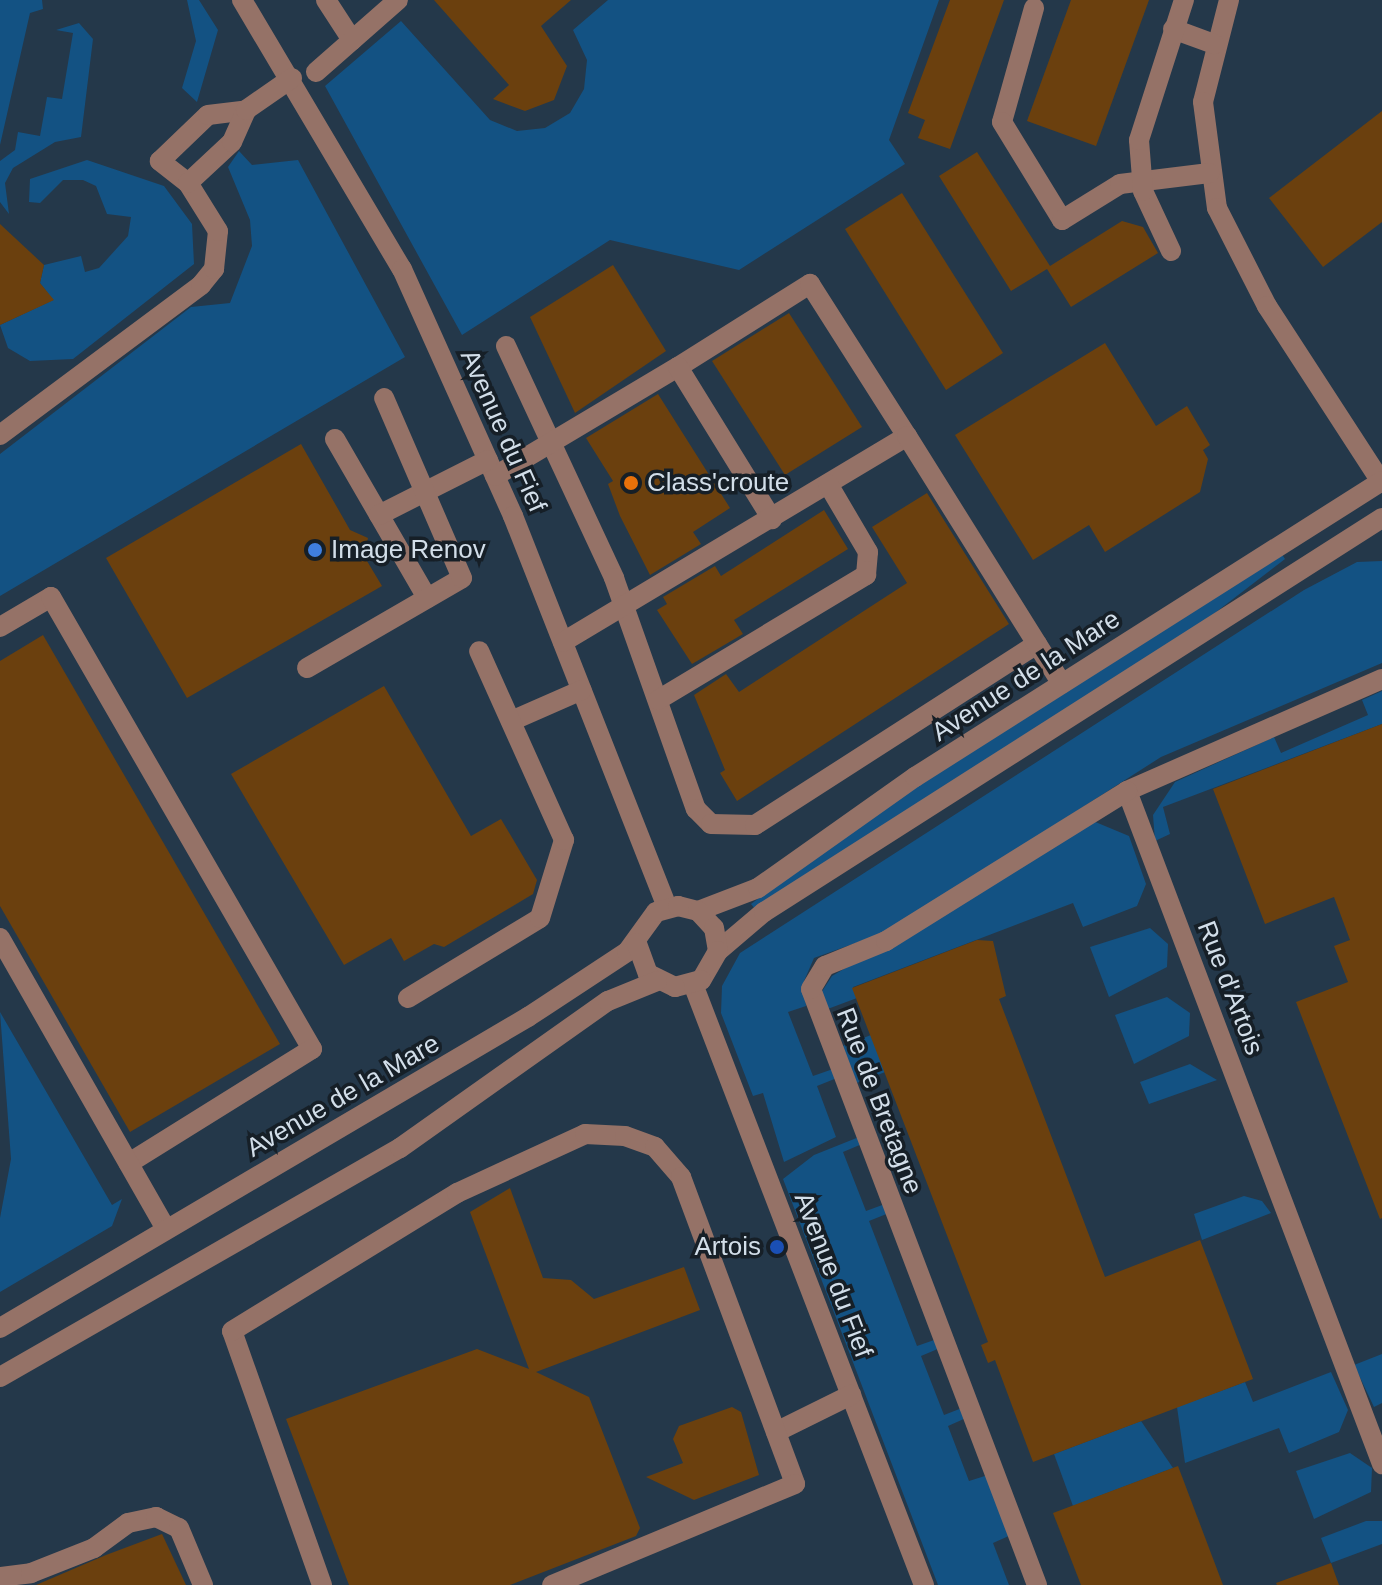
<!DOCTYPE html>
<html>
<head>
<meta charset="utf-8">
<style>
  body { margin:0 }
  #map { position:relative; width:1382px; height:1585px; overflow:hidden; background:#24384a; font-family:Helvetica,sans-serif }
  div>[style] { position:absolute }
  .green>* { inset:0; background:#135283 }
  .building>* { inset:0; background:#6b400e }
  .minor>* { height:20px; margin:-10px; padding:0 10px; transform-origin:10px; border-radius:10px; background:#957267 }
  .dots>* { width:22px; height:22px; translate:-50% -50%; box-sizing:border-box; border:4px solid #161f27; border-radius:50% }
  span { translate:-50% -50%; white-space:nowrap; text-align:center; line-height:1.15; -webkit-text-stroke:7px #161f27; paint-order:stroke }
  .street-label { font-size:26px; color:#d2dee9 }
  .poi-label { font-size:26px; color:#d2dee9 }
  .left { translate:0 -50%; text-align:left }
  .right { translate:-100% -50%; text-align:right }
</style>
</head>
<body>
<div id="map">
  <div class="green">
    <i style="clip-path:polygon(0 0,42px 0,43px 9px,30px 13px,0 145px)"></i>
    <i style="clip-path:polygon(187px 0,199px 0,218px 30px,197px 102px,182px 88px,196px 41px)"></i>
    <i style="clip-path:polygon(608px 0,939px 0,889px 140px,905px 164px,739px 270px,610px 240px,462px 335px,325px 86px,401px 21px,490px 120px,517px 131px,545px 128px,570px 113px,584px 89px,587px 60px,573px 30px)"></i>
    <i style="clip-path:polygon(79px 23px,93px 39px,81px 137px,55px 142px,13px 168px,5px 183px,9px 214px,0 202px,0 161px,15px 150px,18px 132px,40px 136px,47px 97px,62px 99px,73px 33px,56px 30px)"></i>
    <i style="clip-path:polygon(239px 151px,252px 165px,298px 160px,405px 357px,0 596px,0 454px,191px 307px,230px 303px,252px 246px,250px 220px,228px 167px)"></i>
    <i style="clip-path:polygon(87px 160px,164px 186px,192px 224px,194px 264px,73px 359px,30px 361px,8px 348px,0 325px,53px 300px,40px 283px,44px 265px,81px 256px,85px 272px,99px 268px,128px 236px,131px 217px,107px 214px,96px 186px,83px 180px,63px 180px,40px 203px,29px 202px,30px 179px)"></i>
    <i style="clip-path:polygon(1281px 553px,1285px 559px,1194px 629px,755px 909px,751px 904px,877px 810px)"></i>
    <i style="clip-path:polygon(1382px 561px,1382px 663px,1161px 757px,889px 931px,814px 958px,804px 981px,806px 1006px,788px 1012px,813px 1076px,833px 1069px,837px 1078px,817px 1086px,836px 1137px,784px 1162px,763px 1093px,753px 1096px,721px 1013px,722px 986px,740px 953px,1304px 590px,1357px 562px)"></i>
    <i style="clip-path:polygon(1382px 691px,1382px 724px,1163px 807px,1170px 834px,1155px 841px,1153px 815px,1175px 782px,1274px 737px,1281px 753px,1368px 715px,1362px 700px)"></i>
    <i style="clip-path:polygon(1093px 821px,1129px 836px,1146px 884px,1137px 906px,1083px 927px,1073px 903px,853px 987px,857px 998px,825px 1010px,821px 993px,832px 976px)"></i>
    <i style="clip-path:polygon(1150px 928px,1168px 944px,1167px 967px,1109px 997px,1090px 947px)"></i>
    <i style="clip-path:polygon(1167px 997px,1190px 1013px,1189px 1036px,1134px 1064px,1115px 1015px)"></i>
    <i style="clip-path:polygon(0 1012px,112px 1205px,122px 1199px,112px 1226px,0 1292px,0 1218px,11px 1159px)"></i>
    <i style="clip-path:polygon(871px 1035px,906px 1064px,854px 1084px,840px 1047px)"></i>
    <i style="clip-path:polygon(1190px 1064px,1217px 1080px,1149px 1104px,1140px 1082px)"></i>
    <i style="clip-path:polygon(859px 1137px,862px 1144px,843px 1152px,866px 1211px,885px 1204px,889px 1213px,869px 1221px,917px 1346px,937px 1339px,940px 1348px,921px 1356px,944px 1415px,962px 1408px,966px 1418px,948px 1426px,969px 1481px,988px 1475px,1011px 1535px,993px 1543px,1009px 1585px,938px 1585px,783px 1179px,814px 1155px)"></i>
    <i style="clip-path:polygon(1244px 1196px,1262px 1201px,1271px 1213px,1202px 1240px,1194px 1214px)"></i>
    <i style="clip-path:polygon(1382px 1354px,1382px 1403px,1374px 1407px,1354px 1365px)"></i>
    <i style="clip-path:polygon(1331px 1372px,1348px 1410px,1339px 1432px,1289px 1453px,1279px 1428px,1185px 1463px,1177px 1407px,1245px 1382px,1253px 1402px)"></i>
    <i style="clip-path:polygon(1141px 1421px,1173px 1468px,1073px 1506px,1054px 1454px)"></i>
    <i style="clip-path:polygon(1350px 1453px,1372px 1468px,1371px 1492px,1314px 1519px,1296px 1471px)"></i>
    <i style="clip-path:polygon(1366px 1521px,1382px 1521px,1382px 1544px,1331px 1563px,1321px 1538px)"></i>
  </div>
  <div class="building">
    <i style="clip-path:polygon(434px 0,571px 0,541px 26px,567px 66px,554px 100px,525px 111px,493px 99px,509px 85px)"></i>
    <i style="clip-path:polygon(950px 0,1004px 0,950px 149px,918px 138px,925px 120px,908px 113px)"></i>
    <i style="clip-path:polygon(1071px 0,1149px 0,1096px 146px,1027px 121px)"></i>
    <i style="clip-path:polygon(1382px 111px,1382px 222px,1323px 267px,1269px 198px)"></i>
    <i style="clip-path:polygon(977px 152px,1050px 266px,1122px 221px,1143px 227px,1158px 253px,1071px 307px,1047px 269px,1011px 291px,939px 176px)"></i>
    <i style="clip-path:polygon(902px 193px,1003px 353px,946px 390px,845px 229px)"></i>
    <i style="clip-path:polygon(0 224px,44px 265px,40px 283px,54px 300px,0 325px)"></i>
    <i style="clip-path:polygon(613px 265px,666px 351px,575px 413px,530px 317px)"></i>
    <i style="clip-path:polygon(789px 313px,862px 427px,785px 475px,712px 361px)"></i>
    <i style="clip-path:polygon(1105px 343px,1156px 426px,1187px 406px,1210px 445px,1203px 450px,1208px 459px,1200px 492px,1105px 552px,1089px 525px,1033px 560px,955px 435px)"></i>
    <i style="clip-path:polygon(658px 394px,730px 508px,693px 532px,701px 544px,650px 575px,620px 516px,608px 484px,613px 481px,586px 438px)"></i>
    <i style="clip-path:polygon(301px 444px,350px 530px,368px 538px,364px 556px,382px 586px,187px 698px,106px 558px)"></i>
    <i style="clip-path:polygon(927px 493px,1009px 624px,737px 801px,720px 773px,725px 770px,694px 695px,726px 674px,739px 692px,907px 583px,872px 527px)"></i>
    <i style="clip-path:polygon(824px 510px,848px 549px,734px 620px,743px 634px,692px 664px,657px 610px,667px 604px,663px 597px,715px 566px,721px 576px)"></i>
    <i style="clip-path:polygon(43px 635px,280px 1044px,130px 1132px,0 906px,0 661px)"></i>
    <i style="clip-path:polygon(384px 686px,471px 836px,501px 819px,537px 880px,533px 894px,444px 947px,434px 944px,404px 961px,391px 938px,344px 965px,231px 774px)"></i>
    <i style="clip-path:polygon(1382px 724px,1382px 1218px,1380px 1219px,1296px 1002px,1348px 982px,1334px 946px,1350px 940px,1334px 897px,1265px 924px,1213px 789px)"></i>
    <i style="clip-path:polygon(977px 940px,993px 941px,1006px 996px,999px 999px,1105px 1277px,1200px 1240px,1253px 1379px,1033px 1462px,995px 1360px,988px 1363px,981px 1345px,988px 1342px,852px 988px)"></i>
    <i style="clip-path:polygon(510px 1188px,543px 1278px,571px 1280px,594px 1299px,684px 1267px,700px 1310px,536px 1372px,589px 1397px,640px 1528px,636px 1536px,510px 1585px,349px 1585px,286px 1419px,477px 1349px,529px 1369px,470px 1212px)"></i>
    <i style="clip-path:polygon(732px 1407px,741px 1412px,759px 1475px,694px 1500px,646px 1477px,683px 1463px,673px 1439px,679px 1426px)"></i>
    <i style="clip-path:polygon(1178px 1466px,1223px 1585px,1081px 1585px,1053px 1513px)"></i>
    <i style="clip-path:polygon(162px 1534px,186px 1585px,36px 1585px,106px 1555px)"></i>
    <i style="clip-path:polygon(1331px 1563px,1339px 1585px,1277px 1585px,1276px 1583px)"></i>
  </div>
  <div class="minor">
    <i style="left:242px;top:0;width:313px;rotate:59.3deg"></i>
    <i style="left:402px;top:269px;width:271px;rotate:65.8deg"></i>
    <i style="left:513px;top:516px;width:420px;rotate:68.5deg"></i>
    <i style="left:326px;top:0;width:48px;rotate:57deg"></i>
    <i style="left:1229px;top:0;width:105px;rotate:104.3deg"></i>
    <i style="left:1203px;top:102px;width:107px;rotate:82.5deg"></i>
    <i style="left:1217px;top:208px;width:110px;rotate:63deg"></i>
    <i style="left:1267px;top:306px;width:211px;rotate:57deg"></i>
    <i style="left:1034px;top:8px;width:118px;rotate:105.7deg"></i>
    <i style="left:1002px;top:122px;width:115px;rotate:58.5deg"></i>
    <i style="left:1062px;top:220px;width:68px;rotate:-31.8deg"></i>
    <i style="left:1120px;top:184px;width:90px;rotate:-7deg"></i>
    <i style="left:1173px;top:29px;width:44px;rotate:20.1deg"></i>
    <i style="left:316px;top:72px;width:109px;rotate:-41.3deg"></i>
    <i style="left:188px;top:183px;width:36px;rotate:-142deg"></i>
    <i style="left:160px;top:161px;width:66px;rotate:-43.8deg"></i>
    <i style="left:208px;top:115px;width:38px;rotate:-7deg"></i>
    <i style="left:1171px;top:251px;width:66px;rotate:-115deg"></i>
    <i style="left:1143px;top:191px;width:51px;rotate:-94.5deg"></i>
    <i style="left:1139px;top:140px;width:147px;rotate:-72.2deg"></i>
    <i style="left:506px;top:346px;width:256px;rotate:65deg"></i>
    <i style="left:614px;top:578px;width:245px;rotate:70.5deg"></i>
    <i style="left:696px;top:809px;width:21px;rotate:45deg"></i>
    <i style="left:711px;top:824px;width:44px;rotate:1.3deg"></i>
    <i style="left:755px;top:825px;width:335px;rotate:-32.7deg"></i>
    <i style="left:678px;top:367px;width:156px;rotate:-32.2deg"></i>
    <i style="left:810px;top:284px;width:180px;rotate:57.5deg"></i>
    <i style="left:0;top:435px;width:251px;rotate:-36.7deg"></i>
    <i style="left:201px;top:285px;width:21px;rotate:-51deg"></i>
    <i style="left:214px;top:269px;width:38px;rotate:-84deg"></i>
    <i style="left:218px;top:231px;width:57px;rotate:-122deg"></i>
    <i style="left:188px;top:183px;width:60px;rotate:-43deg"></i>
    <i style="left:232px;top:142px;width:35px;rotate:-66deg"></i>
    <i style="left:246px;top:110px;width:56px;rotate:-34.8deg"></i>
    <i style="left:335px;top:439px;width:184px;rotate:59.9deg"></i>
    <i style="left:495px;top:476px;width:213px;rotate:-30.8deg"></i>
    <i style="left:678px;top:367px;width:179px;rotate:58.3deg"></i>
    <i style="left:379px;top:515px;width:122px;rotate:-26.8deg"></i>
    <i style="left:0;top:627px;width:59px;rotate:-30.5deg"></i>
    <i style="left:51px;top:597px;width:522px;rotate:60deg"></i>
    <i style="left:312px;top:1049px;width:216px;rotate:148.1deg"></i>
    <i style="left:563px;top:642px;width:401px;rotate:-30.9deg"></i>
    <i style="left:907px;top:436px;width:292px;rotate:58deg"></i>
    <i style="left:307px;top:668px;width:179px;rotate:-30.1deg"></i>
    <i style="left:462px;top:578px;width:196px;rotate:-113.4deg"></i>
    <i style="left:1382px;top:679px;width:279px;rotate:156.3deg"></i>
    <i style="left:1127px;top:791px;width:720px;rotate:69.25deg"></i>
    <i style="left:658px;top:700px;width:243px;rotate:-31deg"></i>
    <i style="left:866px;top:575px;width:23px;rotate:-85deg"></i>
    <i style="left:868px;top:552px;width:79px;rotate:-120.5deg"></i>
    <i style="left:511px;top:721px;width:77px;rotate:-23.6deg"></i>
    <i style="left:698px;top:911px;width:64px;rotate:-21deg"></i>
    <i style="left:758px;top:888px;width:192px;rotate:-35.3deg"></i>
    <i style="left:915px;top:777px;width:553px;rotate:-32.37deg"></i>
    <i style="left:0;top:938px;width:335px;rotate:60.3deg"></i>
    <i style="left:718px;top:951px;width:60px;rotate:-40.3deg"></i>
    <i style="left:764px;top:912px;width:733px;rotate:-32.52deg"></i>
    <i style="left:693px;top:984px;width:644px;rotate:68.98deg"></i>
    <i style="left:408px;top:998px;width:154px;rotate:-31.2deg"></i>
    <i style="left:540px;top:918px;width:82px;rotate:-72.9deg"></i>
    <i style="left:564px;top:840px;width:207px;rotate:-114.2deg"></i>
    <i style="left:0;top:1328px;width:613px;rotate:-30.5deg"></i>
    <i style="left:528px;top:1017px;width:118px;rotate:-33.3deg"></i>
    <i style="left:627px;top:952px;width:49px;rotate:-54.1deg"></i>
    <i style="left:656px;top:912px;width:23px;rotate:-15deg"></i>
    <i style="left:678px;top:906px;width:21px;rotate:14deg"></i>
    <i style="left:698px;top:911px;width:23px;rotate:47deg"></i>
    <i style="left:714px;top:928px;width:23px;rotate:80deg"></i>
    <i style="left:718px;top:951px;width:34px;rotate:120deg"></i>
    <i style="left:701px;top:980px;width:27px;rotate:165deg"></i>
    <i style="left:675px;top:987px;width:30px;rotate:-154deg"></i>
    <i style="left:648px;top:974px;width:33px;rotate:-110deg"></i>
    <i style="left:0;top:1377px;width:461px;rotate:-29.8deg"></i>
    <i style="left:400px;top:1148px;width:255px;rotate:-35.3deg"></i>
    <i style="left:608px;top:1001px;width:53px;rotate:-22.2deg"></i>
    <i style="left:776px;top:1432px;width:84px;rotate:-26.3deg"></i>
    <i style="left:0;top:1577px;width:31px;rotate:-7deg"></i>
    <i style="left:31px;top:1573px;width:68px;rotate:-21.6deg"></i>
    <i style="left:94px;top:1548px;width:42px;rotate:-36.3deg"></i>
    <i style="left:128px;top:1523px;width:29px;rotate:-12deg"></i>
    <i style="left:156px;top:1517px;width:25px;rotate:26deg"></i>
    <i style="left:179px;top:1528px;width:62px;rotate:67.2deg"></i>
    <i style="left:322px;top:1585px;width:269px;rotate:-109.5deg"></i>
    <i style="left:232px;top:1331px;width:264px;rotate:-31.5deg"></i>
    <i style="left:457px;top:1193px;width:141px;rotate:-24.7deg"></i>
    <i style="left:585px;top:1134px;width:40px;rotate:2.9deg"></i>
    <i style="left:625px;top:1136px;width:32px;rotate:20deg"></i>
    <i style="left:655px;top:1147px;width:40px;rotate:49deg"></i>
    <i style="left:681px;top:1177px;width:327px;rotate:69.6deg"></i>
    <i style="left:795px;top:1484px;width:263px;rotate:157.4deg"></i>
    <i style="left:1037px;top:1585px;width:637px;rotate:-110.77deg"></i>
    <i style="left:811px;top:989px;width:27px;rotate:-59deg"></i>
    <i style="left:825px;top:966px;width:66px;rotate:-22.3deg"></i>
    <i style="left:886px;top:941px;width:284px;rotate:-31.9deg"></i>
  </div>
  <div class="dots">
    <i style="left:631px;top:483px;background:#e8710a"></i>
    <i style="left:315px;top:550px;background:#3f7fe0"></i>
    <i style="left:777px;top:1247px;background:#1a4fb4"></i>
  </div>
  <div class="street-label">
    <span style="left:503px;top:431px;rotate:66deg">Avenue du Fief</span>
    <span style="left:1026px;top:676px;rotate:-33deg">Avenue de la Mare</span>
    <span style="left:1230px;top:988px;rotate:69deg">Rue d'Artois</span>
    <span style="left:343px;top:1096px;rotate:-30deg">Avenue de la Mare</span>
    <span style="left:879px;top:1101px;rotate:69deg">Rue de Bretagne</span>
    <span style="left:833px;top:1275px;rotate:69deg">Avenue du Fief</span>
  </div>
  <div class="poi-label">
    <span class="left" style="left:647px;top:483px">Class'croute</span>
    <span class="left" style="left:331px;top:550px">Image Renov</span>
    <span class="right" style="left:761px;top:1247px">Artois</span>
  </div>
</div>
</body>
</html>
